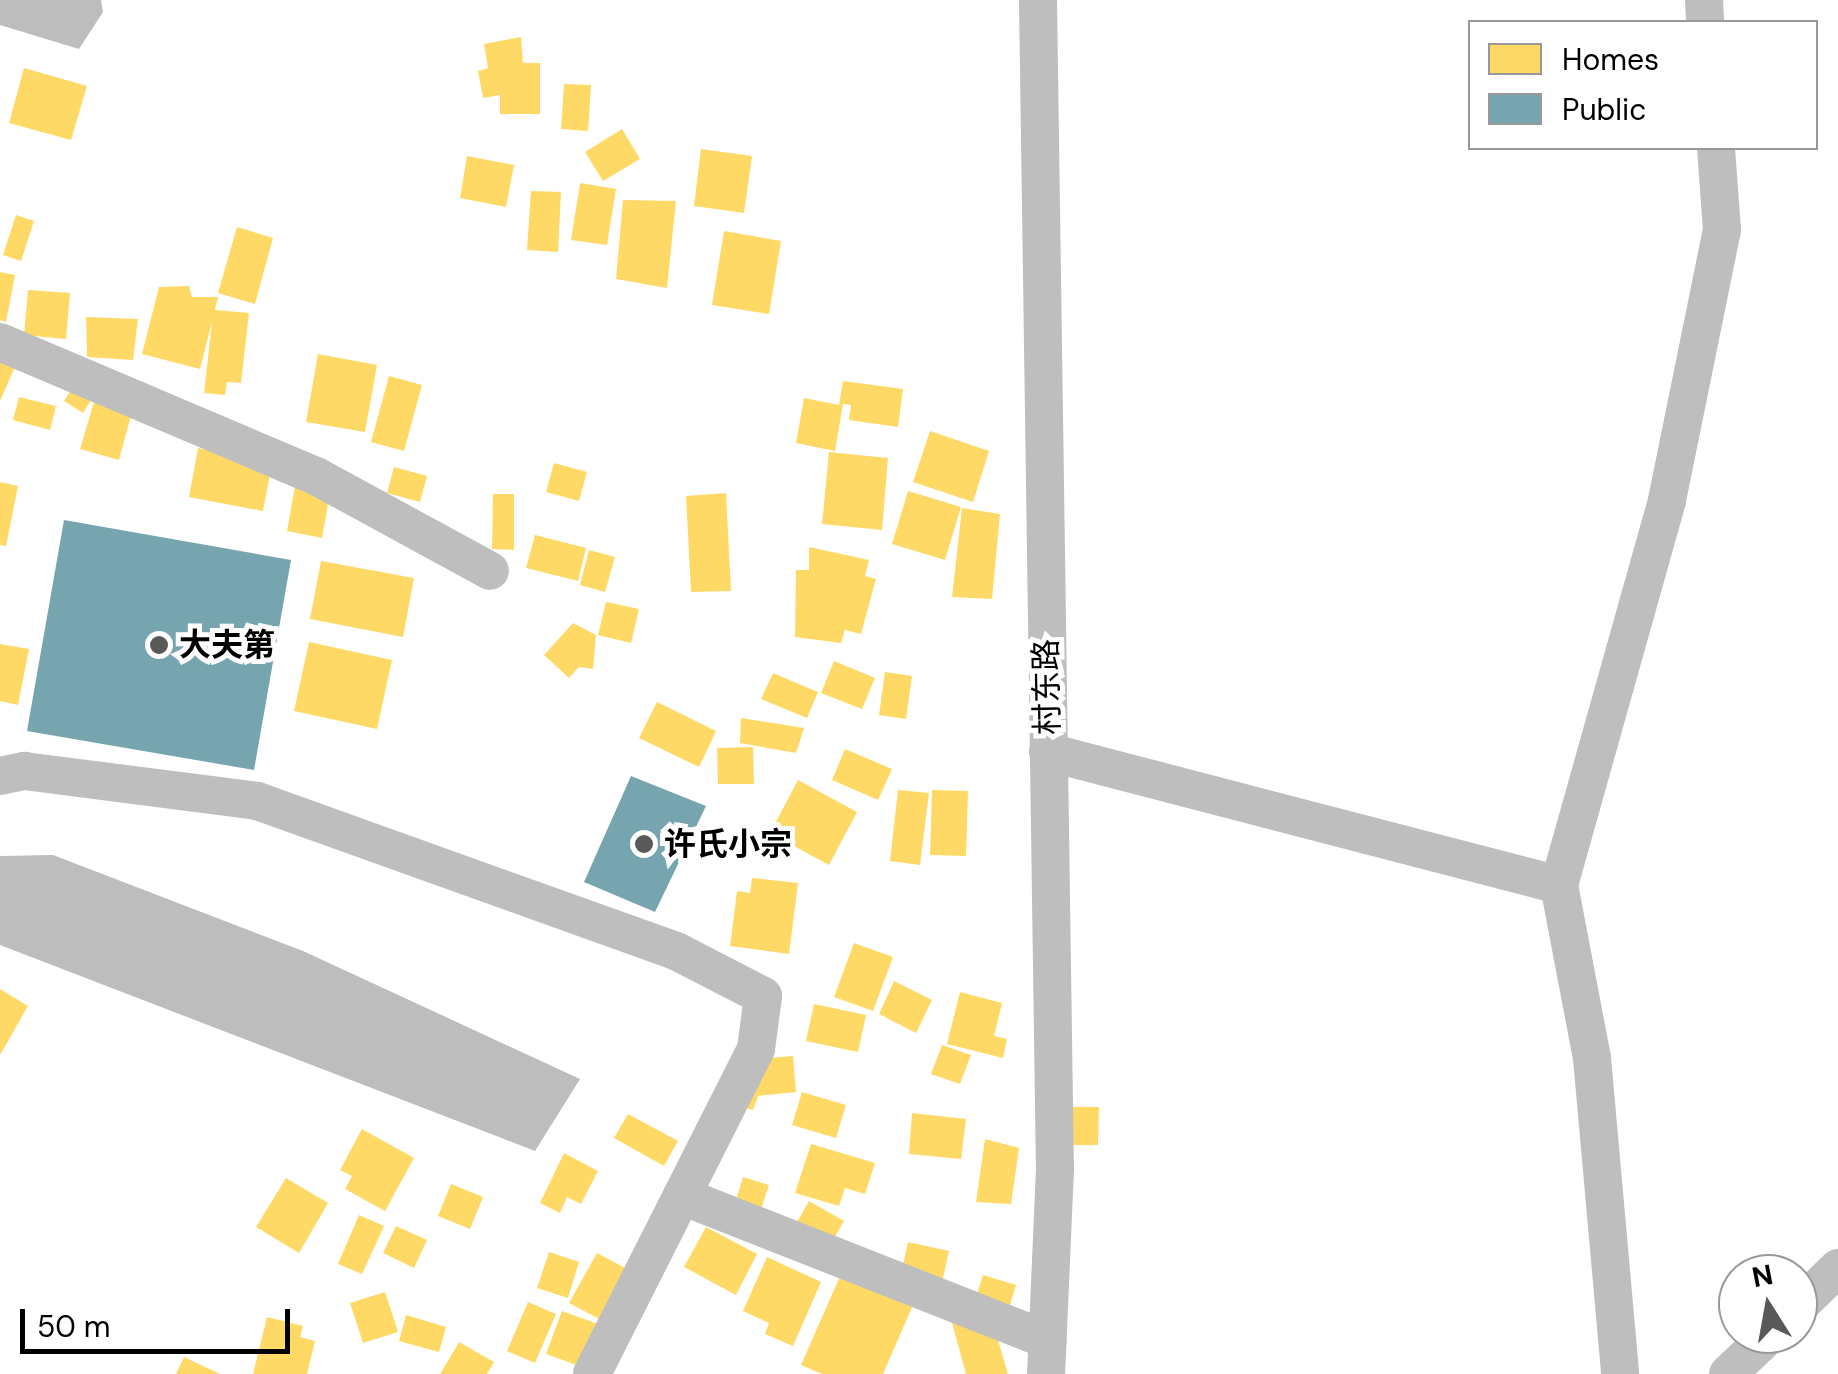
<!DOCTYPE html>
<html>
<head>
<meta charset="utf-8">
<style>
  body { margin:0 }
  #map { position:relative; width:1838px; height:1374px; overflow:hidden; background:#fff; font-family:"DM Sans","Noto Sans SC",sans-serif }
  div>[style] { position:absolute }
  .water>* { inset:0; background:#bdbdbd }
  .homes>* { inset:0; background:#ffd966 }
  .public>* { inset:0; background:#76a5af }
  .street>* { height:38px; margin:-19px; padding:0 19px; transform-origin:19px; border-radius:19px; background:#bebebe }
  .dots>* { width:28px; height:28px; translate:-50% -50%; box-sizing:border-box; border:5px solid #fff; border-radius:50% }
  span { translate:-50% -50%; white-space:nowrap; text-align:center; line-height:1.15; -webkit-text-stroke:10px #fff; paint-order:stroke }
  .poi-label { font-size:32px; color:#000; font-weight:700 }
  .left { translate:0 -50%; text-align:left }
  .street-label { font-size:32px; color:#000 }
  .legend { position:absolute; left:1468px; top:20px; width:350px; height:130px; box-sizing:border-box; background:#fff; border:2px solid #999; margin:0; padding:12px 18px; list-style:none; font-size:30px; color:#000 }
  .legend li { display:flex; align-items:center; gap:20px; height:50px }
  .legend b { width:50px; border:2px solid #999 }
  .north { position:absolute; left:1718px; top:1254px; width:100px; height:100px; box-sizing:border-box; background:#fff; border:2px solid #999; border-radius:50%; rotate:349deg; font-size:28px; font-weight:700; line-height:40px; text-align:center; color:#000 }
  .north::after { content:''; display:block; margin:auto; width:35px; height:45px; background:#595959; clip-path:polygon(50% 0,100% 100%,50% 72%,0 100%) }
  .scale { position:absolute; left:20px; top:1309px; width:270px; height:45px; box-sizing:border-box; border:5px solid #000; border-top:0; padding-left:12px; font-size:30px; line-height:35px; white-space:nowrap; color:#000; -webkit-text-stroke:8px #fff; paint-order:stroke }
</style>
</head>
<body>
<div id="map">
  <div class="water">
    <i style="clip-path:polygon(0 0,101px 0,103px 12px,79px 49px,0 25px)"></i>
    <i style="clip-path:polygon(53px 855px,303px 951px,580px 1079px,535px 1151px,0 945px,0 856px)"></i>
  </div>
  <div class="homes">
    <i style="clip-path:polygon(521px 37px,523px 63px,540px 63px,540px 114px,500px 114px,500px 95px,483px 98px,478px 71px,488px 68px,484px 44px)"></i>
    <i style="clip-path:polygon(24px 68px,87px 86px,71px 140px,9px 123px)"></i>
    <i style="clip-path:polygon(564px 84px,591px 85px,588px 131px,561px 129px)"></i>
    <i style="clip-path:polygon(622px 129px,640px 159px,603px 181px,585px 152px)"></i>
    <i style="clip-path:polygon(701px 149px,752px 156px,744px 213px,694px 206px)"></i>
    <i style="clip-path:polygon(467px 156px,514px 165px,506px 207px,460px 198px)"></i>
    <i style="clip-path:polygon(580px 183px,616px 189px,607px 245px,571px 240px)"></i>
    <i style="clip-path:polygon(531px 191px,561px 192px,558px 252px,527px 250px)"></i>
    <i style="clip-path:polygon(623px 200px,676px 201px,667px 288px,616px 279px)"></i>
    <i style="clip-path:polygon(16px 215px,34px 221px,21px 261px,3px 255px)"></i>
    <i style="clip-path:polygon(237px 227px,273px 238px,255px 304px,218px 293px)"></i>
    <i style="clip-path:polygon(724px 231px,781px 241px,769px 314px,712px 305px)"></i>
    <i style="clip-path:polygon(0 272px,15px 275px,6px 322px,0 320px)"></i>
    <i style="clip-path:polygon(189px 286px,192px 297px,218px 297px,215px 310px,249px 313px,241px 383px,227px 382px,225px 395px,204px 393px,212px 322px,200px 369px,142px 354px,159px 287px)"></i>
    <i style="clip-path:polygon(28px 290px,70px 293px,66px 339px,24px 335px)"></i>
    <i style="clip-path:polygon(86px 317px,138px 319px,133px 360px,87px 357px)"></i>
    <i style="clip-path:polygon(318px 354px,377px 365px,365px 432px,306px 422px)"></i>
    <i style="clip-path:polygon(0 360px,15px 367px,0 401px)"></i>
    <i style="clip-path:polygon(81px 374px,100px 386px,83px 413px,64px 401px)"></i>
    <i style="clip-path:polygon(389px 376px,422px 385px,404px 451px,371px 442px)"></i>
    <i style="clip-path:polygon(843px 381px,903px 389px,898px 427px,849px 420px,851px 405px,843px 404px,835px 451px,796px 443px,804px 398px,839px 405px)"></i>
    <i style="clip-path:polygon(19px 397px,56px 406px,50px 430px,13px 420px)"></i>
    <i style="clip-path:polygon(94px 402px,132px 412px,119px 460px,80px 449px)"></i>
    <i style="clip-path:polygon(930px 431px,989px 451px,973px 502px,913px 482px)"></i>
    <i style="clip-path:polygon(198px 448px,272px 463px,263px 511px,189px 497px)"></i>
    <i style="clip-path:polygon(829px 452px,888px 458px,882px 530px,822px 524px)"></i>
    <i style="clip-path:polygon(554px 463px,587px 472px,579px 501px,546px 492px)"></i>
    <i style="clip-path:polygon(394px 467px,427px 476px,420px 502px,387px 493px)"></i>
    <i style="clip-path:polygon(296px 481px,331px 487px,322px 538px,287px 531px)"></i>
    <i style="clip-path:polygon(0 482px,18px 486px,6px 546px,0 545px)"></i>
    <i style="clip-path:polygon(908px 491px,961px 507px,945px 560px,892px 544px)"></i>
    <i style="clip-path:polygon(726px 493px,731px 591px,691px 592px,686px 496px)"></i>
    <i style="clip-path:polygon(493px 494px,514px 494px,514px 550px,492px 549px)"></i>
    <i style="clip-path:polygon(962px 508px,1000px 514px,992px 599px,952px 597px)"></i>
    <i style="clip-path:polygon(535px 535px,586px 548px,578px 581px,526px 568px)"></i>
    <i style="clip-path:polygon(809px 547px,869px 560px,865px 576px,876px 579px,861px 634px,845px 630px,841px 643px,795px 637px,796px 570px,809px 570px)"></i>
    <i style="clip-path:polygon(589px 550px,615px 557px,605px 592px,580px 585px)"></i>
    <i style="clip-path:polygon(321px 561px,414px 578px,403px 637px,310px 619px)"></i>
    <i style="clip-path:polygon(606px 602px,639px 609px,631px 643px,598px 635px)"></i>
    <i style="clip-path:polygon(573px 623px,596px 635px,593px 669px,579px 667px,569px 678px,544px 655px)"></i>
    <i style="clip-path:polygon(309px 642px,392px 660px,377px 729px,294px 711px)"></i>
    <i style="clip-path:polygon(0 644px,29px 649px,18px 705px,0 701px)"></i>
    <i style="clip-path:polygon(834px 661px,875px 678px,862px 709px,821px 693px)"></i>
    <i style="clip-path:polygon(885px 672px,912px 676px,906px 719px,879px 715px)"></i>
    <i style="clip-path:polygon(773px 673px,818px 692px,807px 718px,761px 699px)"></i>
    <i style="clip-path:polygon(657px 702px,716px 731px,699px 767px,639px 738px)"></i>
    <i style="clip-path:polygon(741px 718px,804px 728px,796px 753px,740px 743px)"></i>
    <i style="clip-path:polygon(753px 747px,754px 784px,718px 784px,717px 748px)"></i>
    <i style="clip-path:polygon(845px 749px,892px 769px,878px 800px,832px 780px)"></i>
    <i style="clip-path:polygon(798px 780px,857px 812px,829px 865px,770px 833px)"></i>
    <i style="clip-path:polygon(898px 790px,929px 793px,920px 865px,890px 861px)"></i>
    <i style="clip-path:polygon(932px 790px,968px 791px,966px 856px,930px 855px)"></i>
    <i style="clip-path:polygon(752px 878px,798px 883px,789px 954px,730px 946px,737px 891px,750px 893px)"></i>
    <i style="clip-path:polygon(854px 943px,893px 957px,873px 1011px,834px 997px)"></i>
    <i style="clip-path:polygon(894px 981px,932px 1000px,916px 1033px,879px 1014px)"></i>
    <i style="clip-path:polygon(0 989px,28px 1006px,0 1055px)"></i>
    <i style="clip-path:polygon(960px 992px,1002px 1003px,994px 1036px,1007px 1039px,1003px 1058px,947px 1044px)"></i>
    <i style="clip-path:polygon(814px 1004px,866px 1015px,858px 1052px,806px 1041px)"></i>
    <i style="clip-path:polygon(942px 1045px,971px 1055px,960px 1084px,931px 1074px)"></i>
    <i style="clip-path:polygon(793px 1056px,796px 1092px,758px 1096px,753px 1110px,728px 1102px,768px 1058px)"></i>
    <i style="clip-path:polygon(802px 1092px,846px 1105px,836px 1138px,792px 1125px)"></i>
    <i style="clip-path:polygon(1072px 1107px,1099px 1107px,1098px 1145px,1071px 1145px)"></i>
    <i style="clip-path:polygon(912px 1113px,966px 1119px,961px 1159px,909px 1154px)"></i>
    <i style="clip-path:polygon(628px 1114px,678px 1141px,664px 1166px,614px 1138px)"></i>
    <i style="clip-path:polygon(362px 1129px,414px 1158px,385px 1211px,345px 1189px,352px 1176px,340px 1170px)"></i>
    <i style="clip-path:polygon(985px 1139px,1019px 1148px,1011px 1204px,976px 1202px)"></i>
    <i style="clip-path:polygon(811px 1144px,875px 1163px,865px 1194px,845px 1188px,839px 1206px,795px 1193px)"></i>
    <i style="clip-path:polygon(564px 1153px,598px 1171px,581px 1204px,567px 1197px,560px 1213px,540px 1203px)"></i>
    <i style="clip-path:polygon(743px 1177px,769px 1185px,758px 1218px,733px 1210px)"></i>
    <i style="clip-path:polygon(286px 1178px,328px 1203px,299px 1253px,256px 1227px)"></i>
    <i style="clip-path:polygon(451px 1184px,483px 1197px,470px 1229px,438px 1216px)"></i>
    <i style="clip-path:polygon(809px 1201px,844px 1221px,825px 1254px,790px 1234px)"></i>
    <i style="clip-path:polygon(359px 1215px,384px 1226px,362px 1274px,338px 1264px)"></i>
    <i style="clip-path:polygon(396px 1226px,427px 1240px,414px 1268px,383px 1253px)"></i>
    <i style="clip-path:polygon(706px 1227px,757px 1254px,736px 1295px,684px 1267px)"></i>
    <i style="clip-path:polygon(908px 1242px,949px 1251px,940px 1292px,899px 1283px)"></i>
    <i style="clip-path:polygon(549px 1252px,579px 1262px,568px 1298px,537px 1288px)"></i>
    <i style="clip-path:polygon(597px 1253px,629px 1270px,601px 1320px,569px 1303px)"></i>
    <i style="clip-path:polygon(767px 1257px,821px 1282px,793px 1346px,765px 1334px,769px 1323px,743px 1311px)"></i>
    <i style="clip-path:polygon(841px 1274px,913px 1305px,883px 1374px,822px 1374px,801px 1365px)"></i>
    <i style="clip-path:polygon(983px 1275px,1016px 1285px,1007px 1315px,974px 1304px)"></i>
    <i style="clip-path:polygon(385px 1292px,398px 1332px,363px 1343px,350px 1303px)"></i>
    <i style="clip-path:polygon(528px 1302px,556px 1314px,535px 1363px,507px 1351px)"></i>
    <i style="clip-path:polygon(562px 1311px,598px 1324px,582px 1367px,546px 1354px)"></i>
    <i style="clip-path:polygon(406px 1315px,446px 1327px,439px 1352px,399px 1341px)"></i>
    <i style="clip-path:polygon(974px 1316px,993px 1323px,1008px 1374px,966px 1374px,952px 1323px)"></i>
    <i style="clip-path:polygon(267px 1317px,303px 1326px,300px 1337px,315px 1341px,307px 1374px,253px 1374px)"></i>
    <i style="clip-path:polygon(459px 1342px,494px 1362px,487px 1374px,440px 1374px)"></i>
    <i style="clip-path:polygon(184px 1357px,220px 1374px,176px 1374px)"></i>
  </div>
  <div class="public">
    <i style="clip-path:polygon(64px 520px,291px 560px,254px 770px,27px 731px)"></i>
    <i style="clip-path:polygon(631px 776px,706px 806px,655px 912px,584px 882px)"></i>
  </div>
  <div class="street">
    <i style="left:1038px;top:0;width:1169px;rotate:89.17deg"></i>
    <i style="left:1055px;top:1169px;width:205px;rotate:92.5deg"></i>
    <i style="left:1704px;top:0;width:22px;rotate:87deg"></i>
    <i style="left:0;top:342px;width:343px;rotate:23deg"></i>
    <i style="left:316px;top:476px;width:198px;rotate:28.6deg"></i>
    <i style="left:1048px;top:752px;width:528px;rotate:14.59deg"></i>
    <i style="left:1559px;top:885px;width:176px;rotate:79.2deg"></i>
    <i style="left:1592px;top:1058px;width:317px;rotate:84.9deg"></i>
    <i style="left:0;top:776px;width:25px;rotate:-12deg"></i>
    <i style="left:24px;top:771px;width:235px;rotate:7.3deg"></i>
    <i style="left:257px;top:801px;width:445px;rotate:19.7deg"></i>
    <i style="left:676px;top:951px;width:98px;rotate:27.3deg"></i>
    <i style="left:763px;top:996px;width:53px;rotate:97.5deg"></i>
    <i style="left:756px;top:1049px;width:364px;rotate:116.8deg"></i>
    <i style="left:1559px;top:885px;width:400px;rotate:-74.3deg"></i>
    <i style="left:1667px;top:500px;width:276px;rotate:-78.5deg"></i>
    <i style="left:1722px;top:230px;width:82px;rotate:-94.2deg"></i>
    <i style="left:682px;top:1196px;width:393px;rotate:21.5deg"></i>
    <i style="left:1798px;top:1307px;width:56px;rotate:-44.3deg"></i>
    <i style="left:1728px;top:1374px;width:58px;rotate:-43.6deg"></i>
  </div>
  <div class="dots">
    <i style="left:159px;top:645px;background:#595959"></i>
    <i style="left:644px;top:844px;background:#595959"></i>
  </div>
  <div class="poi-label">
    <span class="left" style="left:179px;top:645px">大夫第</span>
    <span class="left" style="left:664px;top:844px">许氏小宗</span>
  </div>
  <div class="street-label">
    <span style="left:1047px;top:687px;rotate:-91deg">村东路</span>
  </div>
  <ul class="legend">
  <li><b style="height:28px;background:#ffd966"></b>Homes</li>
  <li><b style="height:28px;background:#76a5af"></b>Public</li>
  </ul>
  <div class="north">N</div>
  <div class="scale">50 m</div>
</div>
</body>
</html>
